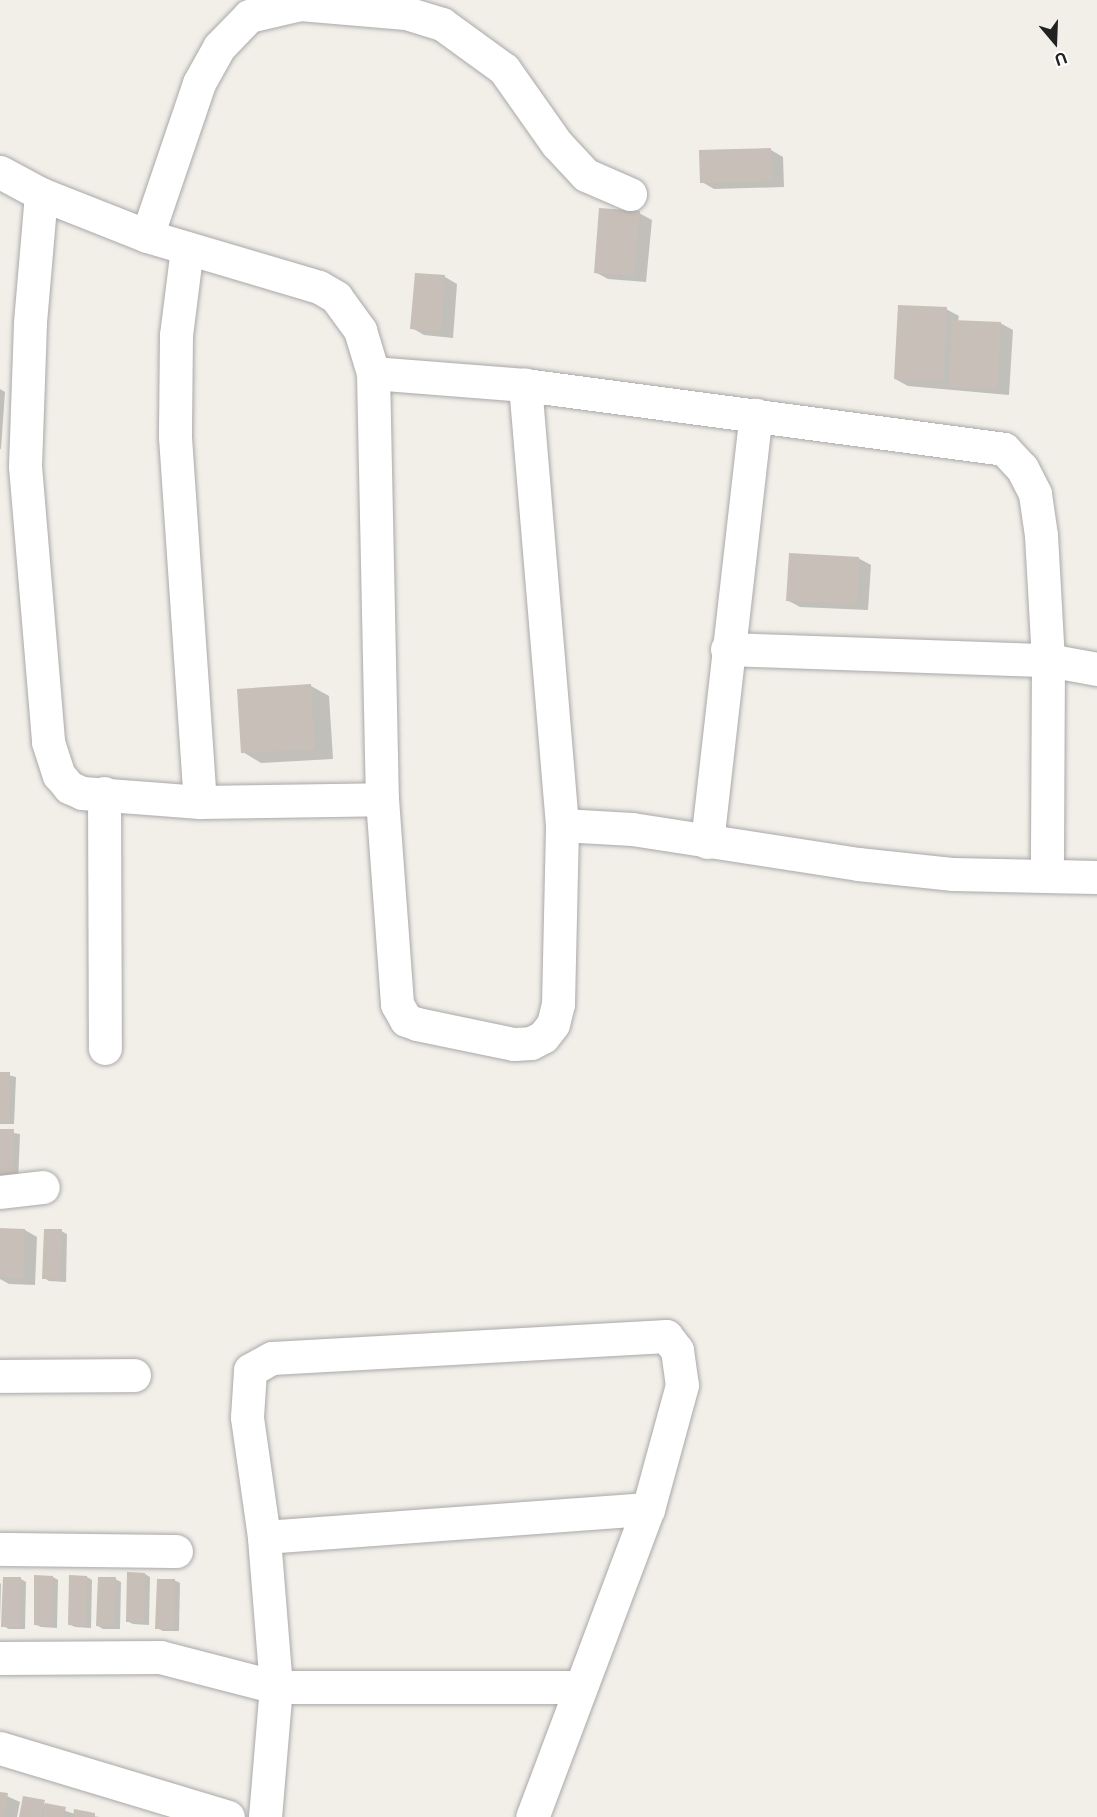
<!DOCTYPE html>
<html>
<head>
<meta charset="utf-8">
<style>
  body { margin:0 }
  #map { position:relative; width:1097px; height:1817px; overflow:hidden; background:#f2efe9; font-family:Inter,sans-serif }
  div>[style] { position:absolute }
  .shadow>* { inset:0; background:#0003 }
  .building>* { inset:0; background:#c7bfb8 }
  .roads { filter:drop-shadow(0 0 2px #a9a9a9) drop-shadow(0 0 2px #a9a9a9) }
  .street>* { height:33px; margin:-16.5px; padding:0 16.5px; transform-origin:16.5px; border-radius:16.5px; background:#fff }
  span { translate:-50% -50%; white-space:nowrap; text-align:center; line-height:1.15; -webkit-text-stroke:6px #fff; paint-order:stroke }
  .north { position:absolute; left:1025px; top:12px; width:60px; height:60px; -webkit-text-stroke:4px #fff; paint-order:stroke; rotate:161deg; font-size:16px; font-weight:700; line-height:24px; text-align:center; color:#222 }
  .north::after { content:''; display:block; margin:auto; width:21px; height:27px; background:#222; clip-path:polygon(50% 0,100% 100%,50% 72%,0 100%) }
</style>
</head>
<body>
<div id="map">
  <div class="shadow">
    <i style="clip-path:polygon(771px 150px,783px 157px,784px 187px,714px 189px,702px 182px)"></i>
    <i style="clip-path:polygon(639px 213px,652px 220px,646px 282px,608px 279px,595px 272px)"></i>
    <i style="clip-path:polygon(416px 275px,445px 277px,457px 284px,453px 338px,424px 335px,412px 328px)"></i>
    <i style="clip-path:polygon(946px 309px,959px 316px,958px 321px,1000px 323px,1013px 330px,1009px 395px,908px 386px,895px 379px)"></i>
    <i style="clip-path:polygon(0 389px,5px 392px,1px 449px,0 449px)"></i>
    <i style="clip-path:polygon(858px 558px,871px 565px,868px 610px,800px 607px,787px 600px)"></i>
    <i style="clip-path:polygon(311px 686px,329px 696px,333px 759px,261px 763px,243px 752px)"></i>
    <i style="clip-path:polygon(0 1073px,16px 1077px,14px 1124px,0 1124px)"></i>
    <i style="clip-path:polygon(0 1131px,20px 1134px,18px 1182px,0 1182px)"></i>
    <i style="clip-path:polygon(0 1230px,25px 1230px,37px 1237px,35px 1285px,9px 1284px,0 1279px)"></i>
    <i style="clip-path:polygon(61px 1231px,67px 1234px,66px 1282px,49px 1281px,44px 1278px)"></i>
    <i style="clip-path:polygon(145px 1574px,150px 1577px,149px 1625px,133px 1624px,127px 1621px)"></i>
    <i style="clip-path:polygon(53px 1577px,58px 1580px,57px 1628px,41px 1627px,35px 1624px)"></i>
    <i style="clip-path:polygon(87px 1577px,92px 1580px,91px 1628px,75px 1627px,69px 1624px)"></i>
    <i style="clip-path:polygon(21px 1579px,26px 1582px,25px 1629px,9px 1629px,3px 1626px)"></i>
    <i style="clip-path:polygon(115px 1579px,121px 1582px,120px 1629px,103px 1629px,98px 1626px)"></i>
    <i style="clip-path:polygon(174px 1580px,180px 1583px,179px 1631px,163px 1631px,157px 1628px)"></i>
    <i style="clip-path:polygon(0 1583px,1px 1584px,0 1622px)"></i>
    <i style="clip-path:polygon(0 1793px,20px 1802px,17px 1817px,0 1817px)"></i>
    <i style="clip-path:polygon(25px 1798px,75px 1814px,100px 1817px,21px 1817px)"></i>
  </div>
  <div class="building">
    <i style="clip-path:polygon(771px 148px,772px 181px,700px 183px,699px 150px)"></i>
    <i style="clip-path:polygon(599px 208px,640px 211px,634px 276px,594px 273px)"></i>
    <i style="clip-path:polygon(415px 273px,445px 275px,441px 332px,410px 329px)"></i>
    <i style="clip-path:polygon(898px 305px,947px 307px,943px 382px,894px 379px)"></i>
    <i style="clip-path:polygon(952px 320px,1001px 322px,997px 389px,949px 387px)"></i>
    <i style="clip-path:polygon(789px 553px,859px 557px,857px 604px,786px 601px)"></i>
    <i style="clip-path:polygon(311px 684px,315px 749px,241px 753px,237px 689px)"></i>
    <i style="clip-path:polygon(0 1072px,10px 1072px,9px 1122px,0 1122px)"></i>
    <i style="clip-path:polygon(0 1129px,14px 1129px,13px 1180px,0 1180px)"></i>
    <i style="clip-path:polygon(0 1228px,25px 1229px,24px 1278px,0 1278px)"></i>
    <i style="clip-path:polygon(44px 1229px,62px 1229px,60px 1279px,42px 1279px)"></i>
    <i style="clip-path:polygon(127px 1572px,145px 1573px,144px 1622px,126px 1622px)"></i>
    <i style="clip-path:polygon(34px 1575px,53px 1576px,52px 1626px,34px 1625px)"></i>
    <i style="clip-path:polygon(69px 1575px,87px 1576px,86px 1626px,68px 1625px)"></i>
    <i style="clip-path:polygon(3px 1577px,21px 1577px,20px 1627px,1px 1627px)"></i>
    <i style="clip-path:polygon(98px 1577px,116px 1577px,114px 1627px,96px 1626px)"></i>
    <i style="clip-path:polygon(157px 1579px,175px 1579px,174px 1629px,155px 1629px)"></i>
    <i style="clip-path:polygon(0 1792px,8px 1793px,4px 1817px,0 1817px)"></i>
    <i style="clip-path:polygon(23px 1796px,45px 1800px,41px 1817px,19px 1817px)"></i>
    <i style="clip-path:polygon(45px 1803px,66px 1807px,64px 1817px,43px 1817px)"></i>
    <i style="clip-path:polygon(74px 1809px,95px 1813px,95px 1817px,73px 1817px)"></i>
  </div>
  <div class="roads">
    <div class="street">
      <i style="left:0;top:172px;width:47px;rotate:28.2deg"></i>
      <i style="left:41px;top:194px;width:114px;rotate:21.6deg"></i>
      <i style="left:147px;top:236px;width:179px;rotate:16.5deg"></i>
      <i style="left:319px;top:287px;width:20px;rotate:30deg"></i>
      <i style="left:336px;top:297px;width:41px;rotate:54deg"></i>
      <i style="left:360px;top:330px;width:45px;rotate:73.2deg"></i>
      <i style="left:373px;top:373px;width:426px;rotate:88.8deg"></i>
      <i style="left:382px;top:799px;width:206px;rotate:85.8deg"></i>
      <i style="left:397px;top:1004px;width:18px;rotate:61deg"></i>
      <i style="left:406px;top:1020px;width:12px;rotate:20deg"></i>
      <i style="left:417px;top:1024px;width:99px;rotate:11.7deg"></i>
      <i style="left:514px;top:1044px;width:17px;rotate:-3deg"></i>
      <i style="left:531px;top:1043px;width:13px;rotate:-27deg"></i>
      <i style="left:543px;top:1037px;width:16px;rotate:-52deg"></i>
      <i style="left:553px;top:1024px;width:21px;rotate:-76deg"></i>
      <i style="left:558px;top:1004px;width:179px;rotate:-88.7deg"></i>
      <i style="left:562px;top:825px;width:442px;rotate:-94.8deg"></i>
      <i style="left:41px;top:194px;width:129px;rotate:94.9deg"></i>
      <i style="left:30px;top:323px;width:143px;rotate:92deg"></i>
      <i style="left:25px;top:466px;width:277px;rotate:85.2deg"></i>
      <i style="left:48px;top:742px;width:35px;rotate:72deg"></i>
      <i style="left:59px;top:775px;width:16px;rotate:50deg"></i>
      <i style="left:69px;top:787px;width:14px;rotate:25deg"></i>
      <i style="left:82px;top:793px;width:118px;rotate:4.4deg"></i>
      <i style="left:200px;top:802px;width:182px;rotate:-0.9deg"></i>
      <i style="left:147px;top:236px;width:162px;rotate:-71.2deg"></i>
      <i style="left:199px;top:83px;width:41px;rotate:-60.9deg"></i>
      <i style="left:219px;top:47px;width:43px;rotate:-45.9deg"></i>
      <i style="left:249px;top:16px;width:52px;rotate:-13.2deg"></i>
      <i style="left:300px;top:4px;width:106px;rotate:4.9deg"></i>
      <i style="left:406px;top:13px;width:38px;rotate:17deg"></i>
      <i style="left:442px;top:24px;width:77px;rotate:36deg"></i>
      <i style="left:504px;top:69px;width:92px;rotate:54.8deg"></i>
      <i style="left:557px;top:144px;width:42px;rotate:46.9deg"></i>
      <i style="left:586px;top:175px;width:48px;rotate:23.4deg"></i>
      <i style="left:187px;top:248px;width:88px;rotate:97.2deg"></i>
      <i style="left:176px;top:335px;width:102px;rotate:90.6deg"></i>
      <i style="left:175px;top:437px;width:366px;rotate:86.1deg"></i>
      <i style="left:373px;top:373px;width:152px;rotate:4.5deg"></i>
      <i style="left:525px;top:385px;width:483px;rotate:7.6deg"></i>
      <i style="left:1004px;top:449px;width:26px;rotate:47deg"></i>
      <i style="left:1022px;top:468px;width:29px;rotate:63deg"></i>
      <i style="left:1035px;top:494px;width:41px;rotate:81.7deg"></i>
      <i style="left:1041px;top:535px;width:125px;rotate:86.8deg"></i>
      <i style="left:1048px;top:660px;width:215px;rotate:90.3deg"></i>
      <i style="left:727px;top:649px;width:321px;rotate:2deg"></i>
      <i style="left:1048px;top:660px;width:50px;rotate:10.4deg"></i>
      <i style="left:104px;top:793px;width:255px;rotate:89.8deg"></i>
      <i style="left:562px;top:825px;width:70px;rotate:3.3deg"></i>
      <i style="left:632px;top:829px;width:229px;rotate:8.8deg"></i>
      <i style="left:858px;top:864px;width:96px;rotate:6deg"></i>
      <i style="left:953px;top:874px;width:144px;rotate:1.2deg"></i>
      <i style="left:707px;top:842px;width:430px;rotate:-83.5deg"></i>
      <i style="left:0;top:1192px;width:43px;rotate:-6.6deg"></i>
      <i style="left:0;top:1376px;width:134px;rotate:-0.4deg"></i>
      <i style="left:264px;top:1537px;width:385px;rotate:-4.2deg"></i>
      <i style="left:0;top:1549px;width:176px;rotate:0.7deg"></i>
      <i style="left:0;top:1658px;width:160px;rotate:-0.4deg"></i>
      <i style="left:160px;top:1657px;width:120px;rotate:14.5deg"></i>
      <i style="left:276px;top:1687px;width:302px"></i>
      <i style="left:0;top:1748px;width:238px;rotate:16.8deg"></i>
      <i style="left:265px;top:1817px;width:130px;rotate:-85.2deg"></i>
      <i style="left:276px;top:1687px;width:150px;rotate:-94.6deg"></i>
      <i style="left:264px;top:1537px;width:121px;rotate:-98.1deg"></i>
      <i style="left:247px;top:1417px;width:47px;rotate:-86.3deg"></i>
      <i style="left:250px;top:1370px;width:25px;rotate:-29deg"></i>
      <i style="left:272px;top:1358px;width:395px;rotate:-3.2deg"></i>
      <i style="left:666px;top:1336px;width:18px;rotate:52deg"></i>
      <i style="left:677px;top:1350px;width:35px;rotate:82deg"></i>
      <i style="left:682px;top:1385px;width:129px;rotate:105.3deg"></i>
      <i style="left:648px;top:1509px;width:329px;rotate:110.6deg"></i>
    </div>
  </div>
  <div class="north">U</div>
</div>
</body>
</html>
